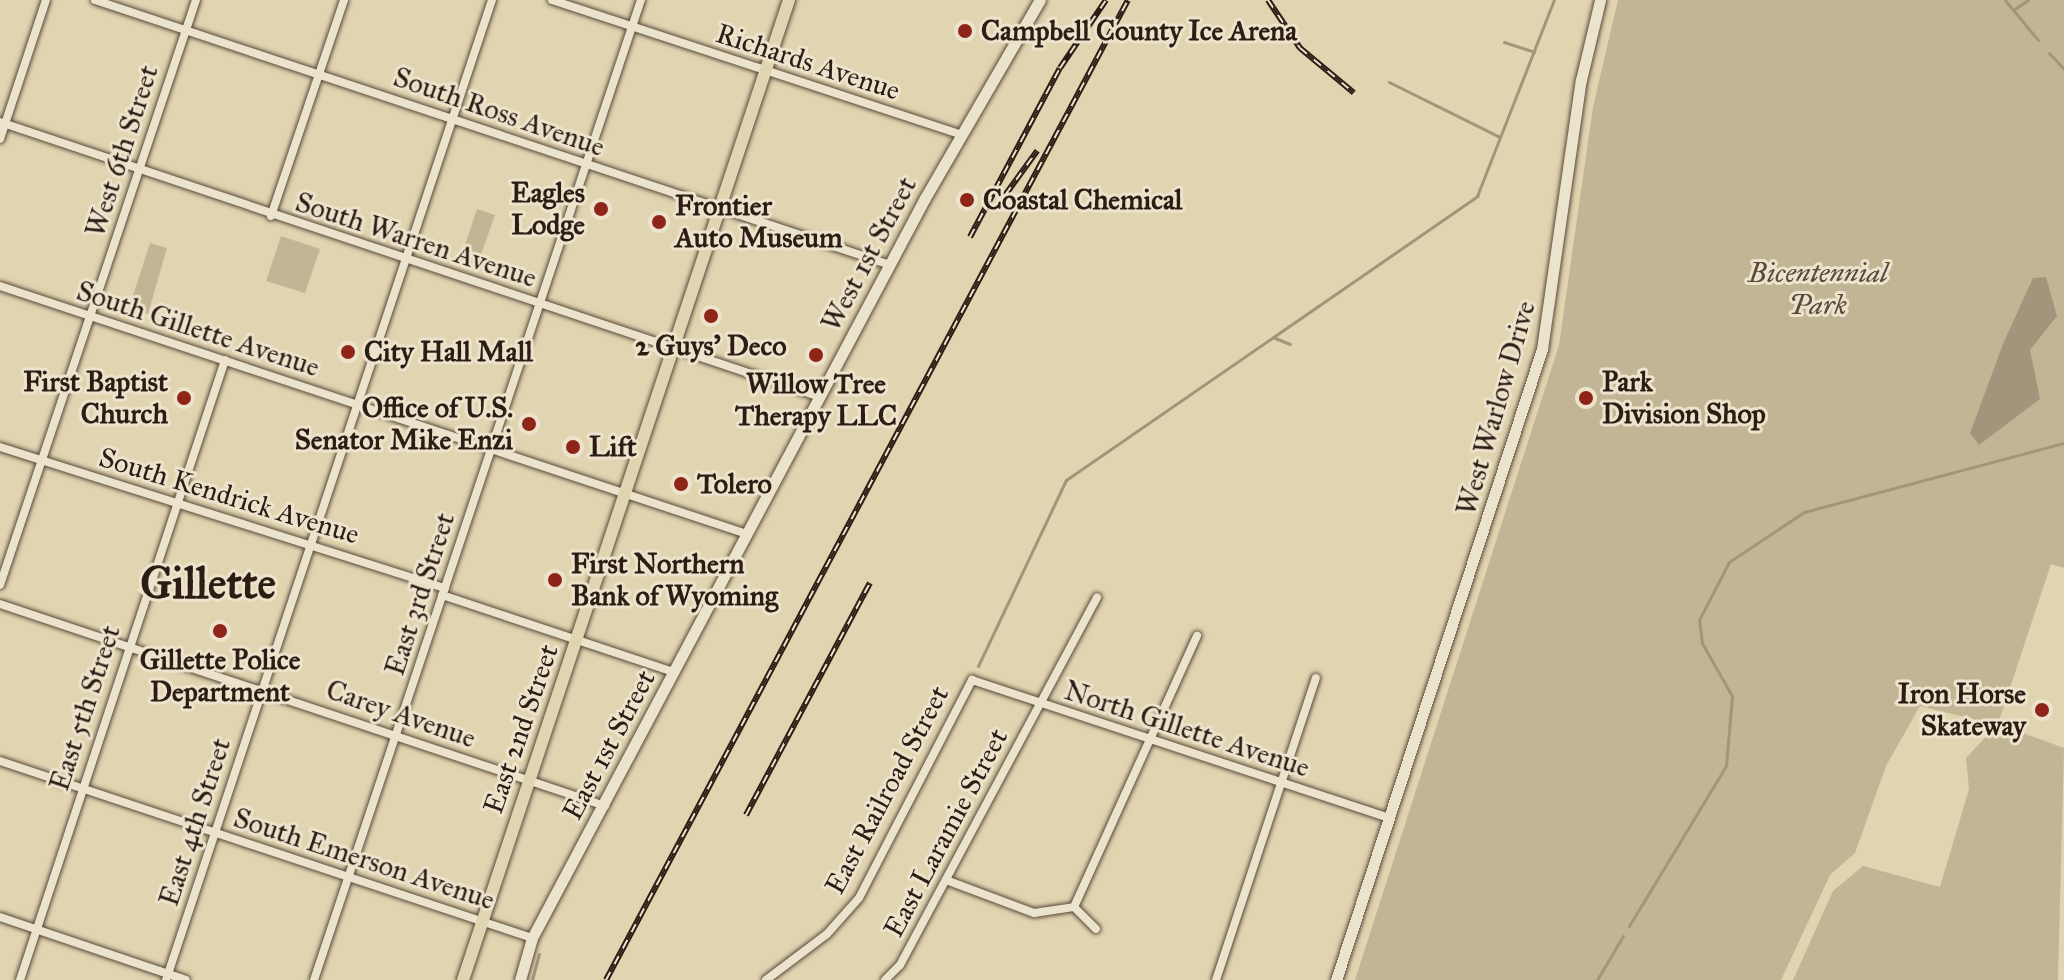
<!DOCTYPE html>
<html>
<head>
<meta charset="utf-8">
<style>
  body { margin:0 }
  #map { position:relative; width:2064px; height:980px; overflow:hidden; background:#e1d4b0; font-family:"IM FELL Great Primer",serif }
  div>[style] { position:absolute }
  .green>* { inset:0; background:#c2b595 }
  .water>* { inset:0; background:#a3957b }
  .stream>* { height:3px; margin:-1.5px; padding:0 1.5px; transform-origin:1.5px; border-radius:1.5px; background:#a3957b }
  .roads { filter:drop-shadow(0 0 2px #594a3b) drop-shadow(0 0 2px #594a3b) }
  .street>* { height:8px; margin:-4px; padding:0 4px; transform-origin:4px; border-radius:4px; background:#ece3cc }
  .secondary>* { height:11px; margin:-5.5px; padding:0 5.5px; transform-origin:5.5px; border-radius:5.5px; background:#ece3cc }
  .primary>* { height:12px; margin:-6px; padding:0 6px; transform-origin:6px; border-radius:6px; background:#e1d4b0 }
  .rail>* { height:6px; margin-top:-3px; transform-origin:0; background:repeating-linear-gradient(90deg,#ece3cc 0 9px,#2c1c14 0 18px); box-sizing:border-box; border-block:2px solid #2c1c14 }
  .dots>* { width:22px; height:22px; translate:-50% -50%; box-sizing:border-box; border:4px solid #ece3cc; border-radius:50% }
  span { translate:-50% -50%; white-space:nowrap; text-align:center; line-height:1.15; -webkit-text-stroke:6px #ece3cc; paint-order:stroke }
  .poi-label { font-size:28px; color:#2c1c14; font-weight:700 }
  .left { translate:0 -50%; text-align:left }
  .right { translate:-100% -50%; text-align:right }
  .street-label { font-size:28px; color:#2c1c14 }
  .park-label { font-size:28px; color:#594a3b; font-style:italic }
  .town-label { font-size:44px; color:#2c1c14; font-weight:700 }
</style>
</head>
<body>
<div id="map">
  <div class="green">
    <i style="clip-path:polygon(1618px 0,2064px 0,2064px 568px,2051px 564px,1998px 724px,2064px 748px,2058px 980px,1793px 980px,1833px 891px,1863px 866px,1940px 887px,1969px 789px,1966px 758px,1997px 725px,1920px 706px,1886px 766px,1855px 853px,1830px 875px,1781px 980px,1355px 980px,1559px 345px,1593px 107px)"></i>
    <i style="clip-path:polygon(477px 209px,495px 215px,477px 266px,460px 260px)"></i>
    <i style="clip-path:polygon(281px 236px,320px 249px,305px 293px,266px 281px)"></i>
    <i style="clip-path:polygon(150px 243px,167px 248px,148px 314px,129px 308px)"></i>
  </div>
  <div class="water">
    <i style="clip-path:polygon(2046px 277px,2057px 316px,2030px 350px,2040px 399px,1979px 445px,1970px 433px,2003px 344px,2033px 278px)"></i>
  </div>
  <div class="stream">
    <i style="left:2005px;top:0;width:52px;rotate:50.5deg"></i>
    <i style="left:2013px;top:10px;width:18px;rotate:-34deg"></i>
    <i style="left:1504px;top:42px;width:32px;rotate:18deg"></i>
    <i style="left:2049px;top:53px;width:22px;rotate:47deg"></i>
    <i style="left:1389px;top:82px;width:124px;rotate:26.4deg"></i>
    <i style="left:1275px;top:338px;width:16px;rotate:22deg"></i>
    <i style="left:978px;top:666px;width:206px;rotate:-64.7deg"></i>
    <i style="left:1066px;top:480px;width:500px;rotate:-34.6deg"></i>
    <i style="left:1477px;top:196px;width:211px;rotate:-68.6deg"></i>
    <i style="left:1629px;top:926px;width:187px;rotate:-58.8deg"></i>
    <i style="left:1726px;top:766px;width:70px;rotate:-85.1deg"></i>
    <i style="left:1732px;top:696px;width:61px;rotate:-119.5deg"></i>
    <i style="left:1702px;top:643px;width:23px;rotate:-97deg"></i>
    <i style="left:1699px;top:620px;width:65px;rotate:-62.7deg"></i>
    <i style="left:1729px;top:562px;width:90px;rotate:-33.7deg"></i>
    <i style="left:1804px;top:512px;width:269px;rotate:-14.9deg"></i>
    <i style="left:532px;top:980px;width:27px;rotate:-75deg"></i>
    <i style="left:1597px;top:980px;width:51px;rotate:-59.4deg"></i>
  </div>
  <div class="roads">
    <div class="street">
      <i style="left:95px;top:0;width:838px;rotate:18.43deg"></i>
      <i style="left:552px;top:0;width:428px;rotate:18.2deg"></i>
      <i style="left:0;top:122px;width:865px;rotate:18.54deg"></i>
      <i style="left:0;top:139px;width:146px;rotate:-71.7deg"></i>
      <i style="left:271px;top:216px;width:228px;rotate:-71.3deg"></i>
      <i style="left:0;top:286px;width:787px;rotate:18.37deg"></i>
      <i style="left:0;top:447px;width:467px;rotate:17.6deg"></i>
      <i style="left:0;top:585px;width:617px;rotate:-71.48deg"></i>
      <i style="left:442px;top:595px;width:244px;rotate:18.4deg"></i>
      <i style="left:0;top:604px;width:638px;rotate:18.46deg"></i>
      <i style="left:0;top:761px;width:561px;rotate:18.4deg"></i>
      <i style="left:946px;top:880px;width:94px;rotate:20.6deg"></i>
      <i style="left:1034px;top:913px;width:40px;rotate:-8.5deg"></i>
      <i style="left:1074px;top:907px;width:298px;rotate:-65.6deg"></i>
      <i style="left:1074px;top:907px;width:31px;rotate:45deg"></i>
      <i style="left:0;top:917px;width:196px;rotate:18.7deg"></i>
      <i style="left:20px;top:980px;width:653px;rotate:-71.7deg"></i>
      <i style="left:166px;top:980px;width:1033px;rotate:-71.6deg"></i>
      <i style="left:314px;top:980px;width:1033px;rotate:-71.55deg"></i>
      <i style="left:766px;top:980px;width:76px;rotate:-37deg"></i>
      <i style="left:827px;top:934px;width:48px;rotate:-48.4deg"></i>
      <i style="left:859px;top:898px;width:246px;rotate:-62.6deg"></i>
      <i style="left:972px;top:680px;width:440px;rotate:18.3deg"></i>
      <i style="left:885px;top:980px;width:21px;rotate:-45deg"></i>
      <i style="left:900px;top:965px;width:417px;rotate:-61.8deg"></i>
      <i style="left:1216px;top:980px;width:318px;rotate:-71.7deg"></i>
    </div>
    <div class="secondary">
      <i style="left:520px;top:980px;width:44px;rotate:-74.1deg"></i>
      <i style="left:532px;top:938px;width:838px;rotate:-62.03deg"></i>
      <i style="left:925px;top:198px;width:229px;rotate:-59.9deg"></i>
      <i style="left:1336px;top:980px;width:664px;rotate:-71.92deg"></i>
      <i style="left:1542px;top:349px;width:272px;rotate:-81.8deg"></i>
      <i style="left:1581px;top:80px;width:82px;rotate:-76.6deg"></i>
    </div>
    <div class="primary">
      <i style="left:463px;top:980px;width:1033px;rotate:-71.6deg"></i>
    </div>
  </div>
  <div class="rail">
    <i style="left:1268px;top:0;width:58px;rotate:56.3deg"></i>
    <i style="left:1300px;top:48px;width:70px;rotate:39.8deg"></i>
    <i style="left:995px;top:209px;width:72px;rotate:-54.1deg"></i>
    <i style="left:970px;top:237px;width:191px;rotate:-62deg"></i>
    <i style="left:1060px;top:68px;width:82px;rotate:-55.9deg"></i>
    <i style="left:746px;top:815px;width:263px;rotate:-61.9deg"></i>
    <i style="left:606px;top:980px;width:1110px;rotate:-61.96deg"></i>
  </div>
  <div class="dots">
    <i style="left:965px;top:31px;background:#8f2418"></i>
    <i style="left:967px;top:200px;background:#8f2418"></i>
    <i style="left:601px;top:209px;background:#8f2418"></i>
    <i style="left:659px;top:222px;background:#8f2418"></i>
    <i style="left:711px;top:316px;background:#8f2418"></i>
    <i style="left:348px;top:352px;background:#8f2418"></i>
    <i style="left:816px;top:355px;background:#8f2418"></i>
    <i style="left:184px;top:398px;background:#8f2418"></i>
    <i style="left:1586px;top:398px;background:#8f2418"></i>
    <i style="left:529px;top:424px;background:#8f2418"></i>
    <i style="left:573px;top:447px;background:#8f2418"></i>
    <i style="left:681px;top:484px;background:#8f2418"></i>
    <i style="left:555px;top:580px;background:#8f2418"></i>
    <i style="left:220px;top:631px;background:#8f2418"></i>
    <i style="left:2042px;top:710px;background:#8f2418"></i>
  </div>
  <div class="poi-label">
    <span class="left" style="left:981px;top:31px">Campbell County Ice Arena</span>
    <span class="right" style="left:585px;top:209px">Eagles<br>Lodge</span>
    <span class="left" style="left:983px;top:200px">Coastal Chemical</span>
    <span class="left" style="left:675px;top:222px">Frontier<br>Auto Museum</span>
    <span style="left:711px;top:346px">2 Guys' Deco</span>
    <span class="left" style="left:364px;top:352px">City Hall Mall</span>
    <span class="right" style="left:168px;top:398px">First Baptist<br>Church</span>
    <span class="left" style="left:1602px;top:398px">Park<br>Division Shop</span>
    <span style="left:816px;top:400px">Willow Tree<br>Therapy LLC</span>
    <span class="right" style="left:513px;top:424px">Office of U.S.<br>Senator Mike Enzi</span>
    <span class="left" style="left:589px;top:447px">Lift</span>
    <span class="left" style="left:697px;top:484px">Tolero</span>
    <span class="left" style="left:571px;top:580px">First Northern<br>Bank of Wyoming</span>
    <span style="left:220px;top:676px">Gillette Police<br>Department</span>
    <span class="right" style="left:2026px;top:710px">Iron Horse<br>Skateway</span>
  </div>
  <div class="street-label">
    <span style="left:808px;top:62px;rotate:18deg">Richards Avenue</span>
    <span style="left:499px;top:112px;rotate:19deg">South Ross Avenue</span>
    <span style="left:122px;top:151px;rotate:-72deg">West 6th Street</span>
    <span style="left:416px;top:240px;rotate:18deg">South Warren Avenue</span>
    <span style="left:869px;top:254px;rotate:-62deg">West 1st Street</span>
    <span style="left:198px;top:329px;rotate:18deg">South Gillette Avenue</span>
    <span style="left:1496px;top:408px;rotate:-74deg">West Warlow Drive</span>
    <span style="left:229px;top:496px;rotate:17deg">South Kendrick Avenue</span>
    <span style="left:420px;top:594px;rotate:-72deg">East 3rd Street</span>
    <span style="left:85px;top:708px;rotate:-72deg">East 5th Street</span>
    <span style="left:401px;top:714px;rotate:19deg">Carey Avenue</span>
    <span style="left:521px;top:729px;rotate:-71deg">East 2nd Street</span>
    <span style="left:1187px;top:729px;rotate:18deg">North Gillette Avenue</span>
    <span style="left:609px;top:745px;rotate:-62deg">East 1st Street</span>
    <span style="left:887px;top:790px;rotate:-62deg">East Railroad Street</span>
    <span style="left:195px;top:822px;rotate:-72deg">East 4th Street</span>
    <span style="left:946px;top:833px;rotate:-62deg">East Laramie Street</span>
    <span style="left:364px;top:859px;rotate:18deg">South Emerson Avenue</span>
  </div>
  <div class="park-label">
    <span style="left:1818px;top:289px">Bicentennial<br>Park</span>
  </div>
  <div class="town-label">
    <span style="left:208px;top:583px">Gillette</span>
  </div>
</div>
</body>
</html>
